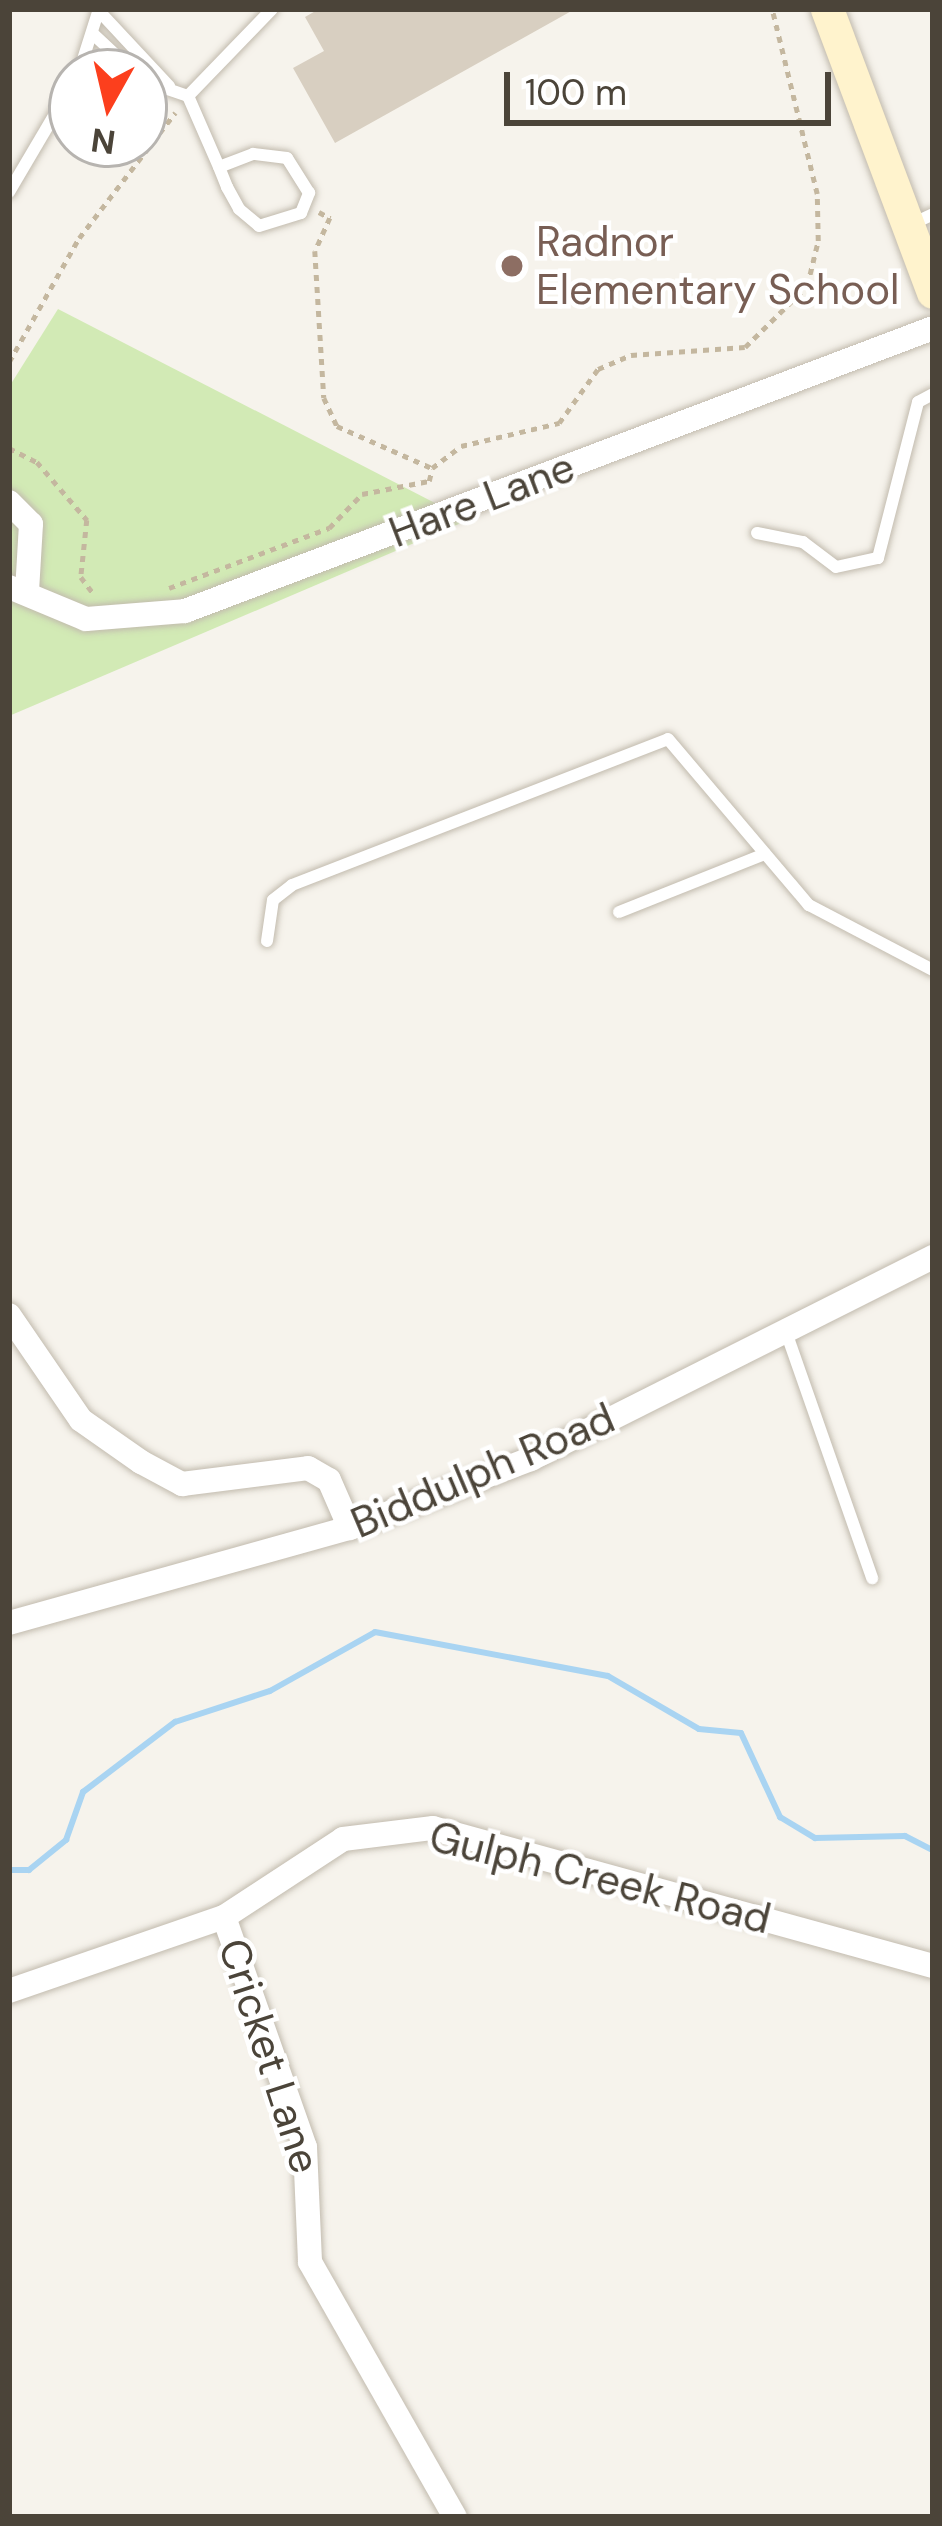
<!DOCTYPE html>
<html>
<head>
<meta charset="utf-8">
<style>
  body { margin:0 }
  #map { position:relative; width:942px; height:2526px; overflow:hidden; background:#f6f3ec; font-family:"DM Sans",sans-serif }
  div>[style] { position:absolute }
  .green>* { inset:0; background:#d2eab5 }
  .stream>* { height:6px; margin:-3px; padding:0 3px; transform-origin:3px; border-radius:3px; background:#a9d4f2 }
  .building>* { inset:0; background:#d8cfc1 }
  .path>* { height:4.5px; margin-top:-2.25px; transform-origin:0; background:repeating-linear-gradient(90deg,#c4b79f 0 6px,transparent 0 12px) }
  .roads { filter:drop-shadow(0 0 3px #c2bbae) drop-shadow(0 0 3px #c2bbae) }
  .lane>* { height:12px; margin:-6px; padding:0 6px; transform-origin:6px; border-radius:6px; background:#fff }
  .street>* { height:24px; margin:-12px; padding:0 12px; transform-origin:12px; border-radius:12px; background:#fff }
  .secondary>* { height:33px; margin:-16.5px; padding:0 16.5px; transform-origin:16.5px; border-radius:16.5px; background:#fff3cd }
  .dots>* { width:33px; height:33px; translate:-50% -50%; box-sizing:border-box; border:6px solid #fff; border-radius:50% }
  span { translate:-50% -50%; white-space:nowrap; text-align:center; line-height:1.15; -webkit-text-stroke:9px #fff; paint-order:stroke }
  .education-label { font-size:42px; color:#785e54 }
  .left { translate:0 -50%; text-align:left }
  .street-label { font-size:42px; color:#4b4439 }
  .frame { position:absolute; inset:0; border:12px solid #4b4439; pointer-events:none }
  .north { position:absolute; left:48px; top:48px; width:120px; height:120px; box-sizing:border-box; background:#fff; border:3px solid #b7b4b0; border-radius:50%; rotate:188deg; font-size:33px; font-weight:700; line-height:48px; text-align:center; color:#4b4439 }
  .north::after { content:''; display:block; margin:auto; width:42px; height:54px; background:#fc3f1d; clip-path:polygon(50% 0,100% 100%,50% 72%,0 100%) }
  .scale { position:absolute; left:504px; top:72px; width:327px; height:54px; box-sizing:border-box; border:6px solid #4b4439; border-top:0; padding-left:15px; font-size:36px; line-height:42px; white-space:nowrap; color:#4b4439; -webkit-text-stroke:9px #fff; paint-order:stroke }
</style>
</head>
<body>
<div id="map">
  <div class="green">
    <i style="clip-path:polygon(58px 309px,468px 520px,9px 716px,9px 387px)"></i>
  </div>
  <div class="stream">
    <i style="left:9px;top:1870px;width:20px"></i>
    <i style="left:29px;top:1870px;width:48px;rotate:-39deg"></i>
    <i style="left:66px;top:1840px;width:51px;rotate:-70.5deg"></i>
    <i style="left:83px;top:1792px;width:116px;rotate:-37.3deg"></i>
    <i style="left:175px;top:1722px;width:100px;rotate:-18.1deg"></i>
    <i style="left:270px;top:1691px;width:120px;rotate:-29.3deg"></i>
    <i style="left:375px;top:1632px;width:237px;rotate:10.7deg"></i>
    <i style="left:608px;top:1676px;width:105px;rotate:30.2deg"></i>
    <i style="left:699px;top:1729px;width:42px;rotate:5.4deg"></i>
    <i style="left:741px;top:1733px;width:93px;rotate:65.1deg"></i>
    <i style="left:780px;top:1817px;width:41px;rotate:31deg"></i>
    <i style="left:815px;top:1838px;width:90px;rotate:-1.3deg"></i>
    <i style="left:905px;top:1836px;width:31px;rotate:27deg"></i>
  </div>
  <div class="building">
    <i style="clip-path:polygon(319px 9px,575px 9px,335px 143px,293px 68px,324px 51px,305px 17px)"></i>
  </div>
  <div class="path">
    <i style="left:319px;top:212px;width:13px;rotate:29deg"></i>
    <i style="left:330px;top:218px;width:36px;rotate:114deg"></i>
    <i style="left:315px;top:251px;width:147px;rotate:86.5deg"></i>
    <i style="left:324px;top:398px;width:31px;rotate:65deg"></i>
    <i style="left:337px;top:426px;width:104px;rotate:23.9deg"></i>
    <i style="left:432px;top:468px;width:36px;rotate:-37deg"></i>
    <i style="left:461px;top:446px;width:101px;rotate:-13.2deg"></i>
    <i style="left:559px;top:423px;width:67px;rotate:-54.2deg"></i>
    <i style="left:598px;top:369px;width:36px;rotate:-23deg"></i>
    <i style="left:631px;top:355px;width:114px;rotate:-4deg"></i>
    <i style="left:745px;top:347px;width:87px;rotate:-44.5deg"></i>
    <i style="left:807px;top:286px;width:46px;rotate:-76.3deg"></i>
    <i style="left:818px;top:241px;width:47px;rotate:-91.2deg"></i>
    <i style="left:817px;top:194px;width:190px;rotate:-103.7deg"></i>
    <i style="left:9px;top:362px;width:142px;rotate:-60.6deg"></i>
    <i style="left:79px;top:238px;width:158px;rotate:-52.5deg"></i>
    <i style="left:9px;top:448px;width:31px;rotate:27deg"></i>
    <i style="left:37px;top:462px;width:77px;rotate:49.2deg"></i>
    <i style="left:87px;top:520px;width:57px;rotate:96deg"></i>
    <i style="left:81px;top:577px;width:21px;rotate:53deg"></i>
    <i style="left:169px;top:588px;width:171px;rotate:-20.6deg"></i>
    <i style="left:329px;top:528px;width:47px;rotate:-45.9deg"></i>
    <i style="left:362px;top:494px;width:68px;rotate:-11deg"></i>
    <i style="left:429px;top:481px;width:12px;rotate:-76deg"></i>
  </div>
  <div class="roads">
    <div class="lane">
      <i style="left:99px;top:11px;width:103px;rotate:47deg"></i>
      <i style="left:92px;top:33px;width:57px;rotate:42.9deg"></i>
      <i style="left:79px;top:72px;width:66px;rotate:-72.4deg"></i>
      <i style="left:144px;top:81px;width:46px;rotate:18.8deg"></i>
      <i style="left:188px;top:96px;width:77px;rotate:66.4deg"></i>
      <i style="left:219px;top:167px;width:22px;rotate:68deg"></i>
      <i style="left:227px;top:187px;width:25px;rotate:61deg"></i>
      <i style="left:239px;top:209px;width:26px;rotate:40deg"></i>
      <i style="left:259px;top:226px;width:44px;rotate:-17.2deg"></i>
      <i style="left:301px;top:213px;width:22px;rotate:-68deg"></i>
      <i style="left:309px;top:193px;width:41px;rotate:-122.2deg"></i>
      <i style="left:287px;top:158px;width:34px;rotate:-173deg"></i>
      <i style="left:253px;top:154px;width:36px;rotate:159deg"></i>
      <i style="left:188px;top:96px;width:121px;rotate:-46deg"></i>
      <i style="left:9px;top:192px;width:124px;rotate:-59.5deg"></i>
      <i style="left:912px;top:224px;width:23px;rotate:-25deg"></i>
      <i style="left:757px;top:533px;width:47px;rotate:11.1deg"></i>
      <i style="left:803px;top:542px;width:41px;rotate:37.1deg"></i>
      <i style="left:836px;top:567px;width:43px;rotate:-12.1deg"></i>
      <i style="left:878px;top:558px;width:161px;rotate:-75.6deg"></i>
      <i style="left:918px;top:402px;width:17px;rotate:-28deg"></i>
      <i style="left:619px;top:912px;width:157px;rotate:-21.7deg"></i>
      <i style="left:267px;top:941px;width:41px;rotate:-81.7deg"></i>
      <i style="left:273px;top:900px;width:24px;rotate:-38deg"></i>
      <i style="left:292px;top:885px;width:403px;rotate:-21.2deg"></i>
      <i style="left:668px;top:739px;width:218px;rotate:49.7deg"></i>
      <i style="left:809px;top:905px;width:140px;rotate:27.7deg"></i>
      <i style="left:786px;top:1332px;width:261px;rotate:70.7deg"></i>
    </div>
    <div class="street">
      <i style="left:9px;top:502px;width:31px;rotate:45deg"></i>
      <i style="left:31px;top:524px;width:68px;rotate:93.4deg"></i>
      <i style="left:9px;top:587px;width:83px;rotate:22.6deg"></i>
      <i style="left:86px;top:619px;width:99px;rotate:-4.6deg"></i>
      <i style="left:185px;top:611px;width:800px;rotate:-20.72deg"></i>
      <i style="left:9px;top:1315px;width:127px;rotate:55.6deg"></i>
      <i style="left:81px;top:1420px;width:73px;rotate:35deg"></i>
      <i style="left:141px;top:1462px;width:47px;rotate:28.2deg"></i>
      <i style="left:182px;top:1484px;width:127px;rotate:-7.2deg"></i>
      <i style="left:308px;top:1468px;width:24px;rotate:30deg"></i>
      <i style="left:329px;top:1480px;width:52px;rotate:66.4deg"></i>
      <i style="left:9px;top:1623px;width:354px;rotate:-15.6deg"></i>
      <i style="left:350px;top:1528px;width:194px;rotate:-20.9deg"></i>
      <i style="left:531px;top:1459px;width:450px;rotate:-26.7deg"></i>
      <i style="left:224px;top:1917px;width:244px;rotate:70.6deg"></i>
      <i style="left:305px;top:2147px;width:115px;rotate:87.5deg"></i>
      <i style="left:310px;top:2262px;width:293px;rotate:60.4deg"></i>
      <i style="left:9px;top:1991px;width:227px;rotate:-19deg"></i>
      <i style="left:224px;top:1917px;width:142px;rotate:-33.2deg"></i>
      <i style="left:343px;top:1839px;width:91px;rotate:-7deg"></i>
      <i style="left:433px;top:1828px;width:519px;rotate:15.43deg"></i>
    </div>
    <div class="secondary">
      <i style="left:827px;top:9px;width:302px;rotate:69.5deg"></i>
    </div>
  </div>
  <div class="dots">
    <i style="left:512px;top:266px;background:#8d6e63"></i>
  </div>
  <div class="education-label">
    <span class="left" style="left:536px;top:266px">Radnor<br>Elementary School</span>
  </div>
  <div class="street-label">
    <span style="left:482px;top:500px;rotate:-21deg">Hare Lane</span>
    <span style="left:483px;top:1471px;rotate:-23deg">Biddulph Road</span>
    <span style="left:600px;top:1878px;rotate:14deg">Gulph Creek Road</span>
    <span style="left:269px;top:2056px;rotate:72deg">Cricket Lane</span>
  </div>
  <div class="frame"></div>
  <div class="north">N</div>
  <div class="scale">100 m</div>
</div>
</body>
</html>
